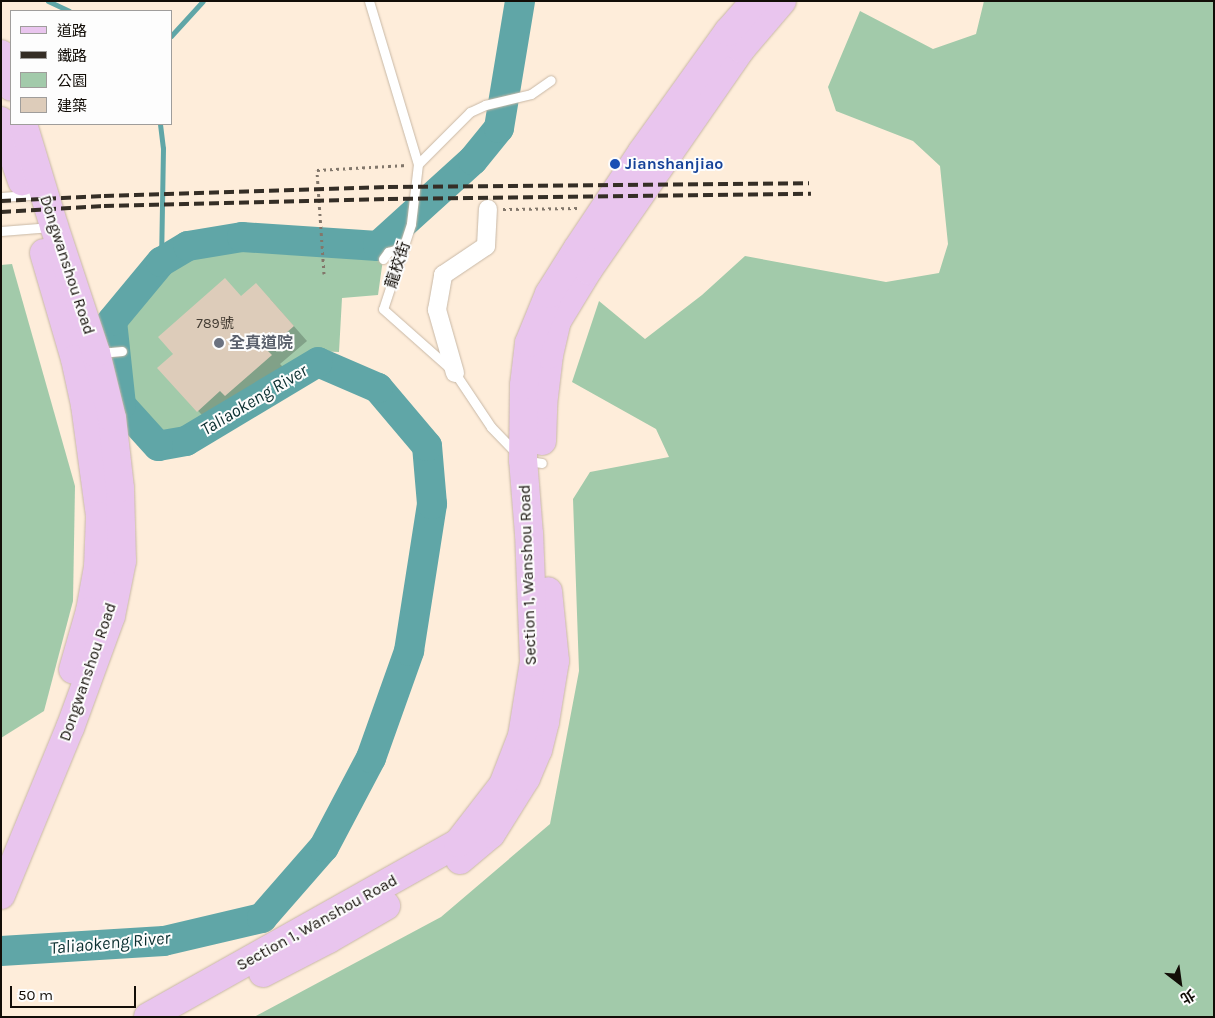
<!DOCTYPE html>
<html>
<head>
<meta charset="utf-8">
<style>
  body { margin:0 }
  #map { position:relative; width:1215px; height:1018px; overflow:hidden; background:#feedda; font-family:Karla,"Noto Sans TC",sans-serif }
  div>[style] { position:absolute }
  .green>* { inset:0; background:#a2caaa }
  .shadow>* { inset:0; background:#0003 }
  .stream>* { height:5px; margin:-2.5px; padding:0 2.5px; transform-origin:2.5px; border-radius:2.5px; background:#60a6a7 }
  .river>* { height:30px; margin:-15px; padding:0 15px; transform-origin:15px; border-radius:15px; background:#60a6a7 }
  .building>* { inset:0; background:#ddccba }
  .path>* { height:3px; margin-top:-1.5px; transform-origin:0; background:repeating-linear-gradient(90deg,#82776b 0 2.5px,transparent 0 6.5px) }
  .roads { filter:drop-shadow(0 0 1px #c8b8a6) drop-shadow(0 0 1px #c8b8a6) }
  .service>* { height:9px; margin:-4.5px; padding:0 4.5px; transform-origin:4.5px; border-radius:4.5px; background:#fff }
  .minor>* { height:18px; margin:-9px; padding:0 9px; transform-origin:9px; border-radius:9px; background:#fff }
  .primary>* { height:28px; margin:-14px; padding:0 14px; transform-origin:14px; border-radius:14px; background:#e9c5ee }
  .rail>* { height:4px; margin-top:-2px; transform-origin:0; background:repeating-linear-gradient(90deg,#352e26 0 10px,transparent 0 15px) }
  .dots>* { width:14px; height:14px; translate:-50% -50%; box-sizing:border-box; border:2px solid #fdfdfd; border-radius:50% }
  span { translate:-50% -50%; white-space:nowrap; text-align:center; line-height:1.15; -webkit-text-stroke:4px #fdfdfd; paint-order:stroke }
  .number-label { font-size:14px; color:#453d34 }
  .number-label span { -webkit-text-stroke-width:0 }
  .transit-label { font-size:16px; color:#164399; font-weight:700 }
  .left { translate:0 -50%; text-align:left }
  .street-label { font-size:16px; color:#120d07 }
  .worship-label { font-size:16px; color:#5b616d; font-weight:700 }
  .water-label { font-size:18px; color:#0b2f30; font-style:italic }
  .frame { position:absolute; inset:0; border:2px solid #120d07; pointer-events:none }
  .legend { position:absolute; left:10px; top:10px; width:162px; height:115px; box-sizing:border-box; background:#fdfdfd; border:1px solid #9f9d9b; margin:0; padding:6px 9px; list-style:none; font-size:15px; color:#120d07 }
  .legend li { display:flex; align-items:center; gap:10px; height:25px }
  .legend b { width:25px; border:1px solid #9f9d9b }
  .north { position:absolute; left:1155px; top:958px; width:50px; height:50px; -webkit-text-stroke:4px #fdfdfd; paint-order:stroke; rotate:150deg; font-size:14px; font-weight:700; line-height:20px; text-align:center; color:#120d07 }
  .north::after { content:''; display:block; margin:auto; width:18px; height:22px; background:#120d07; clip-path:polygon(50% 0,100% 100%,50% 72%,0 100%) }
  .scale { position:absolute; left:10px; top:986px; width:126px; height:22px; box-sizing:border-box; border:2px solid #120d07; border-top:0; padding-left:6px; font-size:15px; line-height:18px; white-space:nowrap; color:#120d07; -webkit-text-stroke:4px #fdfdfd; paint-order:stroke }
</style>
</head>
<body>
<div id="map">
  <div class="green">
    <i style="clip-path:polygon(984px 1px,1214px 1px,1214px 1017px,254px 1017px,441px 917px,550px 824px,579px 671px,573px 499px,590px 472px,669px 457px,656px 429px,572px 382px,599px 301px,645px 339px,702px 295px,745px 256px,886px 282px,939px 273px,948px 244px,940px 166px,913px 141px,836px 111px,828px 87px,860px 11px,933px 49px,976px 34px)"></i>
    <i style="clip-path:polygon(239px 245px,384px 252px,378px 295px,342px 298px,339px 352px,317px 351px,189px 428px,160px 435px,130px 403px,118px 328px,160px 276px,184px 257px)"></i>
    <i style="clip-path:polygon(12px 264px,75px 486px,73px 601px,44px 711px,1px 738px,1px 265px)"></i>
  </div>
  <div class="shadow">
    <i style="clip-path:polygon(242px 297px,270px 299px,307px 341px,280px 364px,285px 369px,239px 409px,235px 404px,211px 425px,159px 368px)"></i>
  </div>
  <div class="stream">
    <i style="left:48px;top:1px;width:23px;rotate:25deg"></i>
    <i style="left:171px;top:36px;width:47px;rotate:-47.6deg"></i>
    <i style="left:160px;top:124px;width:24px;rotate:83deg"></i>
    <i style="left:163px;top:148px;width:114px;rotate:91deg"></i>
  </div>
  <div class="river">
    <i style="left:1px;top:951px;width:163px;rotate:-3.5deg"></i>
    <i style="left:164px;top:941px;width:101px;rotate:-13.2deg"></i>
    <i style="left:262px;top:918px;width:94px;rotate:-48.9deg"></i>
    <i style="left:324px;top:847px;width:101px;rotate:-62.2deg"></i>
    <i style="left:371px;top:758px;width:114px;rotate:-70.4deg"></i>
    <i style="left:409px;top:651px;width:149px;rotate:-81.1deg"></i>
    <i style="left:432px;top:504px;width:58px;rotate:-94.9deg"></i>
    <i style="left:427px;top:446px;width:76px;rotate:-130.2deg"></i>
    <i style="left:378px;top:388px;width:65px;rotate:-156.6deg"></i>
    <i style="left:318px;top:362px;width:154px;rotate:149.1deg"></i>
    <i style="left:186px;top:441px;width:28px;rotate:170deg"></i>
    <i style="left:158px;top:446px;width:55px;rotate:-132.1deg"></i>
    <i style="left:121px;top:405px;width:84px;rotate:-96.1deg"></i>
    <i style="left:112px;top:321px;width:77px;rotate:-50.3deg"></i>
    <i style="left:161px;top:262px;width:31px;rotate:-31deg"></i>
    <i style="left:188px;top:246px;width:55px;rotate:-9.5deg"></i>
    <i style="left:242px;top:237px;width:136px;rotate:3.8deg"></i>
    <i style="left:378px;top:246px;width:128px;rotate:-42.2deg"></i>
    <i style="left:473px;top:160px;width:41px;rotate:-50.9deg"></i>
    <i style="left:499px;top:128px;width:129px;rotate:-80.6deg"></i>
  </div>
  <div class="building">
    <i style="clip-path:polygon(225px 278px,241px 296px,256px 283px,294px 326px,267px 350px,272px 355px,225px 396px,220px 391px,197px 412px,157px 368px,173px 354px,158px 337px)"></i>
  </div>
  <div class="path">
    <i style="left:503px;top:209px;width:76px;rotate:-0.8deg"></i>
    <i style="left:324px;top:274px;width:104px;rotate:-93.9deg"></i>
    <i style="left:317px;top:170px;width:90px;rotate:-3.2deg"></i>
  </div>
  <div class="roads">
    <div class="service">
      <i style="left:369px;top:1px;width:170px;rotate:73.3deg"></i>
      <i style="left:418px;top:164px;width:60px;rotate:96.7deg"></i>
      <i style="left:411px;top:224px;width:89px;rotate:108.2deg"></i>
      <i style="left:383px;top:309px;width:96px;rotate:41.6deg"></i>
      <i style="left:455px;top:373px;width:65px;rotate:56.3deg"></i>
      <i style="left:491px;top:427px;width:46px;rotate:45.9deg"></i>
      <i style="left:523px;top:460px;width:19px;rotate:9deg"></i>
      <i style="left:418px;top:164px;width:74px;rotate:-45deg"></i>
      <i style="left:470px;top:112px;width:17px;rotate:-25deg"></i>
      <i style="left:485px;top:105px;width:47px;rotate:-13.4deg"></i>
      <i style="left:531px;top:94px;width:24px;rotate:-35deg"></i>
      <i style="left:1px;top:197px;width:41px;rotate:-4.2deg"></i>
      <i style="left:1px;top:231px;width:50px;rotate:-4.6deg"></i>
      <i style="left:383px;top:259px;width:9px;rotate:-54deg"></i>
      <i style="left:388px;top:252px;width:17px;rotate:-17deg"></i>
      <i style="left:100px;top:353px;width:22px;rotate:-5deg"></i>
    </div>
    <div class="minor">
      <i style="left:455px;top:373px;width:66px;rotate:-105.9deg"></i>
      <i style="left:437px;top:310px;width:36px;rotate:-80deg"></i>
      <i style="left:443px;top:275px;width:52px;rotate:-34deg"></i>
      <i style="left:486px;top:246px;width:37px;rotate:-87deg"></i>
    </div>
    <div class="primary">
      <i style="left:1px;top:54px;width:34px;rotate:73deg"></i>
      <i style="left:1px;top:121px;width:64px;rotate:70.7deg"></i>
      <i style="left:44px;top:253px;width:110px;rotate:73.7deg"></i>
      <i style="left:75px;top:359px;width:47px;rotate:77.7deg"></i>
      <i style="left:85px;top:405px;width:112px;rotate:82.3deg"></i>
      <i style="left:100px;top:516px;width:51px;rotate:92.2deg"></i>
      <i style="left:98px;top:567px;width:45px;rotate:100.3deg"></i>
      <i style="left:90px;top:611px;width:61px;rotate:106.1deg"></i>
      <i style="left:542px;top:441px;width:36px;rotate:-88deg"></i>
      <i style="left:543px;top:405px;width:50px;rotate:-83.2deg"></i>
      <i style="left:549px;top:355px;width:35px;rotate:-77deg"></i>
      <i style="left:557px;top:321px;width:60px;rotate:-58.7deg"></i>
      <i style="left:588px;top:270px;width:269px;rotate:-55.3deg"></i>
      <i style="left:741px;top:49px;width:63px;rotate:-49.5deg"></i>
      <i style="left:460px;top:860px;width:40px;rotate:-40deg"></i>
      <i style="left:491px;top:834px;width:66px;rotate:-58deg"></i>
      <i style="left:526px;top:778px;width:30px;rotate:-67deg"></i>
      <i style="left:538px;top:750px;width:29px;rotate:-76deg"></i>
      <i style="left:545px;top:722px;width:62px;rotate:-80.7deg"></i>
      <i style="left:555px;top:661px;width:70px;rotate:-95.7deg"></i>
      <i style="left:1px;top:895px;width:181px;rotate:-67.6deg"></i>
      <i style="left:70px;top:728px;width:119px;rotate:-69.9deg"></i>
      <i style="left:111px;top:616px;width:56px;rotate:-78.7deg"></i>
      <i style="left:122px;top:561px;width:73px;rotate:-91.6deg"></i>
      <i style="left:120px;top:488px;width:70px;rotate:-96.5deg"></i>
      <i style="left:112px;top:418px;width:67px;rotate:-103.8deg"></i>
      <i style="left:96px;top:353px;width:134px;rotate:-108.3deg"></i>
      <i style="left:54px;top:226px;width:107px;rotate:-106.9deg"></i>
      <i style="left:263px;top:973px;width:74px;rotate:-27.3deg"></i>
      <i style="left:329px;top:939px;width:66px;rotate:-30.1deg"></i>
      <i style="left:148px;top:1017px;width:355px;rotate:-29.3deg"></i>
      <i style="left:458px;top:843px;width:73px;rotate:-52.2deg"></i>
      <i style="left:503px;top:785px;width:53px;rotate:-68.8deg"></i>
      <i style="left:522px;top:736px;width:75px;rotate:-80.8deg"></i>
      <i style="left:534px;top:662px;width:128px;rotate:-92.2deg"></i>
      <i style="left:529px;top:534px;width:74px;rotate:-94.6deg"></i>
      <i style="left:523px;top:460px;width:75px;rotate:-89.2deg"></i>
      <i style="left:524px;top:385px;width:42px;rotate:-83.2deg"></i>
      <i style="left:529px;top:343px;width:53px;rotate:-67.8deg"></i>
      <i style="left:549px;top:294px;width:54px;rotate:-57.8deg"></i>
      <i style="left:578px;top:248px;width:115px;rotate:-56.3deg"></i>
      <i style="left:642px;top:152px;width:148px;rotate:-54.4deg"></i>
      <i style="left:728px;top:32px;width:41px;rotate:-48.9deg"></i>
    </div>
  </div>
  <div class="rail">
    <i style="left:1px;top:201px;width:103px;rotate:-2.8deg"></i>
    <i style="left:104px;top:196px;width:284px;rotate:-1.8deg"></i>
    <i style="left:388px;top:187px;width:421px;rotate:-0.5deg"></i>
    <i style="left:1px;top:212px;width:103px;rotate:-3.3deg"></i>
    <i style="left:104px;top:206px;width:284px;rotate:-1.4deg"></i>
    <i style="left:388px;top:199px;width:423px;rotate:-0.7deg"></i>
  </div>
  <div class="dots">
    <i style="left:615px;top:164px;background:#1a4fb4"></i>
    <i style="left:219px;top:343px;background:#6b7280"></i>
  </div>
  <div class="number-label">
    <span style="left:215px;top:324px">789號</span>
  </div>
  <div class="transit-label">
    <span class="left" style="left:625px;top:164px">Jianshanjiao</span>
  </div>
  <div class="street-label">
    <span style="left:67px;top:265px;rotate:72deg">Dongwanshou Road</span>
    <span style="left:398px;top:265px;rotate:-72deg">龍校街</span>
    <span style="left:528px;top:575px;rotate:-92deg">Section 1, Wanshou Road</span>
    <span style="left:88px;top:672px;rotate:-71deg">Dongwanshou Road</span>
    <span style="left:317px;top:923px;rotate:-29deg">Section 1, Wanshou Road</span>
  </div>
  <div class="worship-label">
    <span class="left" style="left:229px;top:343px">全真道院</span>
  </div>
  <div class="water-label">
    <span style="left:254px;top:400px;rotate:-31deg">Taliaokeng River</span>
    <span style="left:110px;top:943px;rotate:-5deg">Taliaokeng River</span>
  </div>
  <div class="frame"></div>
  <ul class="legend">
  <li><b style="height:6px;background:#e9c5ee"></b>道路</li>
  <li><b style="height:6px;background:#352e26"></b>鐵路</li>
  <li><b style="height:14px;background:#a2caaa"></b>公園</li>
  <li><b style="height:14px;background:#ddccba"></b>建築</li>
  </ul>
  <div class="north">北</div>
  <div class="scale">50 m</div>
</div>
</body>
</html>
